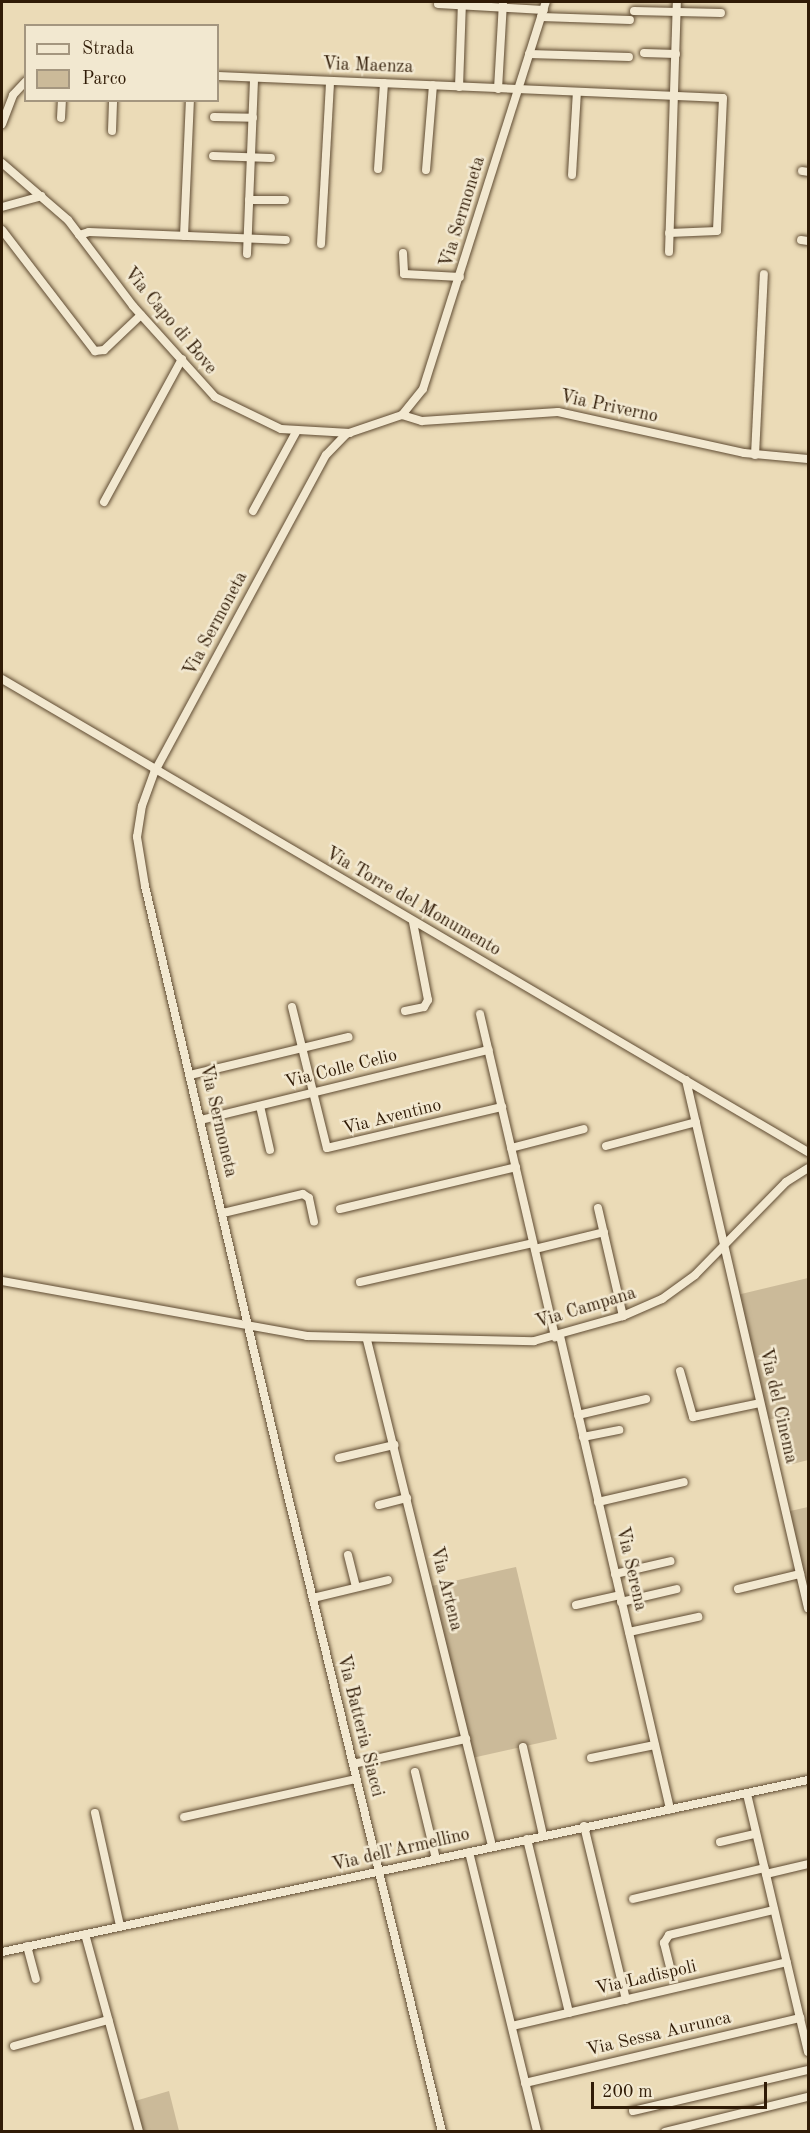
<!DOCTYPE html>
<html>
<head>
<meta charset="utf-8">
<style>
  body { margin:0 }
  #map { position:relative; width:810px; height:2133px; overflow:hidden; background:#ebdbb7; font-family:"Old Standard TT",serif }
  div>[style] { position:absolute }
  .green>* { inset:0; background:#cbba99 }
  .roads { filter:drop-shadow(0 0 2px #5f4b32) drop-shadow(0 0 2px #5f4b32) }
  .minor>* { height:8px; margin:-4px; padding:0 4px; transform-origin:4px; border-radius:4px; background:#f2e8d0 }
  span { translate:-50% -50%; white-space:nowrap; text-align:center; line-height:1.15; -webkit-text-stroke:5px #f2e8d0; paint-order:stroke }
  .street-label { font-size:18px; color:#301b06 }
  .frame { position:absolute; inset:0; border:3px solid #301b06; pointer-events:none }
  .legend { position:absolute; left:24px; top:24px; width:195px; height:78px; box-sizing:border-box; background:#f2e8d0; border:2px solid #a4967f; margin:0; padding:8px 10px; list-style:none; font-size:18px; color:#301b06 }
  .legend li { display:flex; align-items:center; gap:12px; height:30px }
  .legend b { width:30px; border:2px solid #a4967f }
  .scale { position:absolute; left:591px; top:2082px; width:176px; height:27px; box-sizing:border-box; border:3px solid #301b06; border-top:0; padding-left:8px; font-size:18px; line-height:21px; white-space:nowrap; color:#301b06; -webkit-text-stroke:4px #f2e8d0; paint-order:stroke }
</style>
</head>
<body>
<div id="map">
  <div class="green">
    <i style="clip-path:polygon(808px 1278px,808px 1460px,789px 1465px,778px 1418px,766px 1420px,737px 1295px)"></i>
    <i style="clip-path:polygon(808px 1507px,808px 1590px,790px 1511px)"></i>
    <i style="clip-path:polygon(516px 1567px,557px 1739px,472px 1758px,432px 1586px)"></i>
    <i style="clip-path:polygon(169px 2091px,179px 2131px,143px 2131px,135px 2101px)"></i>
  </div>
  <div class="roads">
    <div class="minor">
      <i style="left:438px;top:4px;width:106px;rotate:3.2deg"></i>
      <i style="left:634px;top:11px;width:87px;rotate:1.3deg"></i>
      <i style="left:541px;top:17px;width:89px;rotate:1.9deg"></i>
      <i style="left:644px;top:53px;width:32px;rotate:2deg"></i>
      <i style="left:529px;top:54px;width:100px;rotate:1.7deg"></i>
      <i style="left:218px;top:76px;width:505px;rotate:2.49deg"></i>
      <i style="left:723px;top:98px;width:133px;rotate:92.6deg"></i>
      <i style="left:717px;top:231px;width:48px;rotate:177.6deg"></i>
      <i style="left:459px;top:87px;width:85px;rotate:-88deg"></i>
      <i style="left:498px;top:89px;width:87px;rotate:-86.7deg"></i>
      <i style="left:214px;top:117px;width:39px;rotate:1deg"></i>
      <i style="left:61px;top:118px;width:18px;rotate:-87deg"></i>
      <i style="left:2px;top:124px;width:31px;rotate:-69deg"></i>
      <i style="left:13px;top:95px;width:19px;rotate:-47deg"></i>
      <i style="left:112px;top:131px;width:31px;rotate:-88deg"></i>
      <i style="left:213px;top:156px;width:58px;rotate:2deg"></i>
      <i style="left:2px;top:163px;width:87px;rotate:40.8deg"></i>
      <i style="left:68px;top:220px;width:108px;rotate:52.9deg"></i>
      <i style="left:133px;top:306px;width:122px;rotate:48deg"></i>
      <i style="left:215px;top:397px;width:73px;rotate:25.9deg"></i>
      <i style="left:281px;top:429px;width:69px;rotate:3.3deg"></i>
      <i style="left:378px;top:169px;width:86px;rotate:-86deg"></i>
      <i style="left:426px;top:170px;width:85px;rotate:-85.3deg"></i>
      <i style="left:802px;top:171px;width:6px;rotate:9deg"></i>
      <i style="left:572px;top:175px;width:83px;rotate:-86.6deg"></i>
      <i style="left:249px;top:200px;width:36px"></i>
      <i style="left:2px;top:207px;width:41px;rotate:-15.4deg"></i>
      <i style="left:2px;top:230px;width:153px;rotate:52.5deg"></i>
      <i style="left:95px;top:351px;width:9px;rotate:-6deg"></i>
      <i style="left:104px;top:350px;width:51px;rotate:-43.4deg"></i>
      <i style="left:79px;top:235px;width:10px;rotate:-17deg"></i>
      <i style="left:89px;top:232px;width:197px;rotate:2.3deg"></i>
      <i style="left:184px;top:236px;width:136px;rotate:-87.5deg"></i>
      <i style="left:801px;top:240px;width:7px;rotate:8deg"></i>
      <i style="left:321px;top:244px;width:163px;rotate:-86.8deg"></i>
      <i style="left:669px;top:252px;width:250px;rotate:-88.2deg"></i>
      <i style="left:403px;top:253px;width:21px;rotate:87deg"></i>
      <i style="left:404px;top:274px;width:56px;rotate:3.1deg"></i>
      <i style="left:247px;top:254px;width:176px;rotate:-87.7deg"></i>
      <i style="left:402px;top:415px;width:21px;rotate:17deg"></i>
      <i style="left:422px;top:421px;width:136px;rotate:-3.8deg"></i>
      <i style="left:558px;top:412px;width:190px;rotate:12.4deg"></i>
      <i style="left:744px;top:453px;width:64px;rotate:5.4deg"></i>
      <i style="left:755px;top:455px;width:181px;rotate:-87.2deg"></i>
      <i style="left:104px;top:502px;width:163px;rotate:-61.4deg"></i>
      <i style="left:253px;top:511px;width:90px;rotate:-61.4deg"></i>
      <i style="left:2px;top:679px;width:935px;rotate:30.41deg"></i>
      <i style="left:292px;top:1007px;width:145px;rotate:76.1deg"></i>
      <i style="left:327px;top:1148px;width:180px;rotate:-13.2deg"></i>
      <i style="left:405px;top:1011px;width:19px;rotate:-12deg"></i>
      <i style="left:424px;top:1007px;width:8px;rotate:-60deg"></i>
      <i style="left:428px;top:1000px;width:79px;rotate:-100.9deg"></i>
      <i style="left:480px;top:1014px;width:332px;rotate:76.9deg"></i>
      <i style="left:190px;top:1075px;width:163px;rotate:-13.5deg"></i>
      <i style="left:686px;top:1080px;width:542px;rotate:76.99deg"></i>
      <i style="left:260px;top:1106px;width:45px;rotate:77.2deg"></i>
      <i style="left:201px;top:1120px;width:296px;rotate:-13.7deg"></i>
      <i style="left:606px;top:1146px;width:93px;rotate:-14.9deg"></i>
      <i style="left:511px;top:1148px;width:75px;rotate:-14.6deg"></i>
      <i style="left:598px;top:1208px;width:111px;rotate:77deg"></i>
      <i style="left:340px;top:1209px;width:181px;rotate:-13.4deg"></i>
      <i style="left:223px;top:1213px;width:82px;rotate:-13.4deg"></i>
      <i style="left:303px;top:1194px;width:7px;rotate:34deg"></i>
      <i style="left:309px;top:1198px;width:24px;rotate:78deg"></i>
      <i style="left:535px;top:1249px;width:71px;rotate:-13.8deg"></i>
      <i style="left:2px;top:1281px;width:310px;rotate:10.2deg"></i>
      <i style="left:307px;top:1336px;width:227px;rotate:1.3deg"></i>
      <i style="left:534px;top:1341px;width:92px;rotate:-15.7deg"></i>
      <i style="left:623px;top:1316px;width:43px;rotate:-23.6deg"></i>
      <i style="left:662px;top:1299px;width:41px;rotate:-36deg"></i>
      <i style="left:695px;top:1275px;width:130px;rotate:-45.6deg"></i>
      <i style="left:786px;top:1182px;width:26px;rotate:-32deg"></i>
      <i style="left:360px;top:1282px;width:177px;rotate:-12.7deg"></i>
      <i style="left:560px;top:1336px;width:486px;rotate:76.9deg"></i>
      <i style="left:367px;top:1340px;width:521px;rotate:76.12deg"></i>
      <i style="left:680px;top:1371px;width:48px;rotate:74.2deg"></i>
      <i style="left:693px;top:1417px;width:68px;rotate:-11.8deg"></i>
      <i style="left:578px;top:1415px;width:70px;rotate:-13.2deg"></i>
      <i style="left:583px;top:1437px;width:37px;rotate:-11deg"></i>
      <i style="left:339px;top:1458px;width:57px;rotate:-13.3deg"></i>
      <i style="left:598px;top:1502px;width:88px;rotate:-13.1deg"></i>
      <i style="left:379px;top:1505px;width:29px;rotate:-14deg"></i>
      <i style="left:348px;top:1555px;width:33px;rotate:76deg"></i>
      <i style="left:615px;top:1574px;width:57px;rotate:-13.1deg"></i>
      <i style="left:738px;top:1589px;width:64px;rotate:-13.6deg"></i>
      <i style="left:313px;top:1598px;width:77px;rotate:-13.5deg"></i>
      <i style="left:621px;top:1602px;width:57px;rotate:-13.1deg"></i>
      <i style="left:576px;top:1605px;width:45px;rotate:-12.8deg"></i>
      <i style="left:629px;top:1632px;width:71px;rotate:-12.3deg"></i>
      <i style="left:523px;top:1747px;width:90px;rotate:77.2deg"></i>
      <i style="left:591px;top:1758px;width:65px;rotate:-11.5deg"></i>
      <i style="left:353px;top:1764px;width:116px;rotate:-12.5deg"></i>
      <i style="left:415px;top:1772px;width:89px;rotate:76.4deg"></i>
      <i style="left:747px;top:1794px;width:265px;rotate:76.7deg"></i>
      <i style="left:95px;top:1813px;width:116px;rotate:77.5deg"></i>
      <i style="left:184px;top:1817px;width:176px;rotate:-12.5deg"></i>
      <i style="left:584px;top:1826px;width:179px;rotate:76.4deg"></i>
      <i style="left:527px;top:1839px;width:179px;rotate:76.4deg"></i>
      <i style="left:720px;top:1842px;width:37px;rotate:-13deg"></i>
      <i style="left:469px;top:1852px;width:288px;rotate:76.3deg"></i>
      <i style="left:766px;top:1874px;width:43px;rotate:-13.4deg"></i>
      <i style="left:633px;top:1899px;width:135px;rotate:-13.3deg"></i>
      <i style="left:85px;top:1934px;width:205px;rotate:74.7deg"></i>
      <i style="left:27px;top:1946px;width:34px;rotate:75deg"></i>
      <i style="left:2px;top:1952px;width:824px;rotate:-12.05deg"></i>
      <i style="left:670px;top:1967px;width:25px;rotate:-104deg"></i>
      <i style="left:664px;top:1943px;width:9px;rotate:-58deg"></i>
      <i style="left:669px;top:1935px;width:108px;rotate:-13.4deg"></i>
      <i style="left:512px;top:2026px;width:282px;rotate:-13.1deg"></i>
      <i style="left:14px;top:2046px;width:98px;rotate:-15.5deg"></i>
      <i style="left:525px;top:2083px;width:283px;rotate:-13.3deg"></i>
      <i style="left:633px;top:2111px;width:180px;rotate:-13.2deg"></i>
      <i style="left:442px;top:2132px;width:680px;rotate:-103.61deg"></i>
      <i style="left:282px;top:1471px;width:601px;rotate:-103.18deg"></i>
      <i style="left:145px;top:886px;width:50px;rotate:-99.3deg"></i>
      <i style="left:137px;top:837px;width:31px;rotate:-81deg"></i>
      <i style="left:142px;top:806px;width:37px;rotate:-70deg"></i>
      <i style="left:155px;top:771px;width:359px;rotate:-61.6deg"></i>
      <i style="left:326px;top:455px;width:29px;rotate:-46deg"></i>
      <i style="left:346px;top:434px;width:59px;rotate:-18.7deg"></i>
      <i style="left:402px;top:415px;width:33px;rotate:-51deg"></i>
      <i style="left:423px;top:389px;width:406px;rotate:-72.4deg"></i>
      <i style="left:665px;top:2132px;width:147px;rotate:-13.8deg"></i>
    </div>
  </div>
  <div class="street-label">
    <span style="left:368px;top:66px;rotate:2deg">Via Maenza</span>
    <span style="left:463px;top:212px;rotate:-73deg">Via Sermoneta</span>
    <span style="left:170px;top:321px;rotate:50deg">Via Capo di Bove</span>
    <span style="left:609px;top:407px;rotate:12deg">Via Priverno</span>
    <span style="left:216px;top:624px;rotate:-62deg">Via Sermoneta</span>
    <span style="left:413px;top:902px;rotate:30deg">Via Torre del Monumento</span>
    <span style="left:341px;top:1069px;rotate:-14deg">Via Colle Celio</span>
    <span style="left:392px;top:1117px;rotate:-14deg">Via Aventino</span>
    <span style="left:218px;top:1121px;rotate:77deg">Via Sermoneta</span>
    <span style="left:586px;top:1308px;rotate:-17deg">Via Campana</span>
    <span style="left:778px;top:1406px;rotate:77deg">Via del Cinema</span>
    <span style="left:631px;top:1569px;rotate:77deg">Via Serena</span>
    <span style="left:446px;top:1589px;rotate:76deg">Via Artena</span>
    <span style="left:360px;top:1726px;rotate:76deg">Via Batteria Siacci</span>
    <span style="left:401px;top:1850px;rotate:-13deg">Via dell'Armellino</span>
    <span style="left:646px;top:1978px;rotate:-13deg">Via Ladispoli</span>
    <span style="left:659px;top:2034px;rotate:-13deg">Via Sessa Aurunca</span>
  </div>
  <div class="frame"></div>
  <ul class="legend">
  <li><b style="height:8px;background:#f2e8d0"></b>Strada</li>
  <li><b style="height:16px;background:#cbba99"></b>Parco</li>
  </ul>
  <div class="scale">200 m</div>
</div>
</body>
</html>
